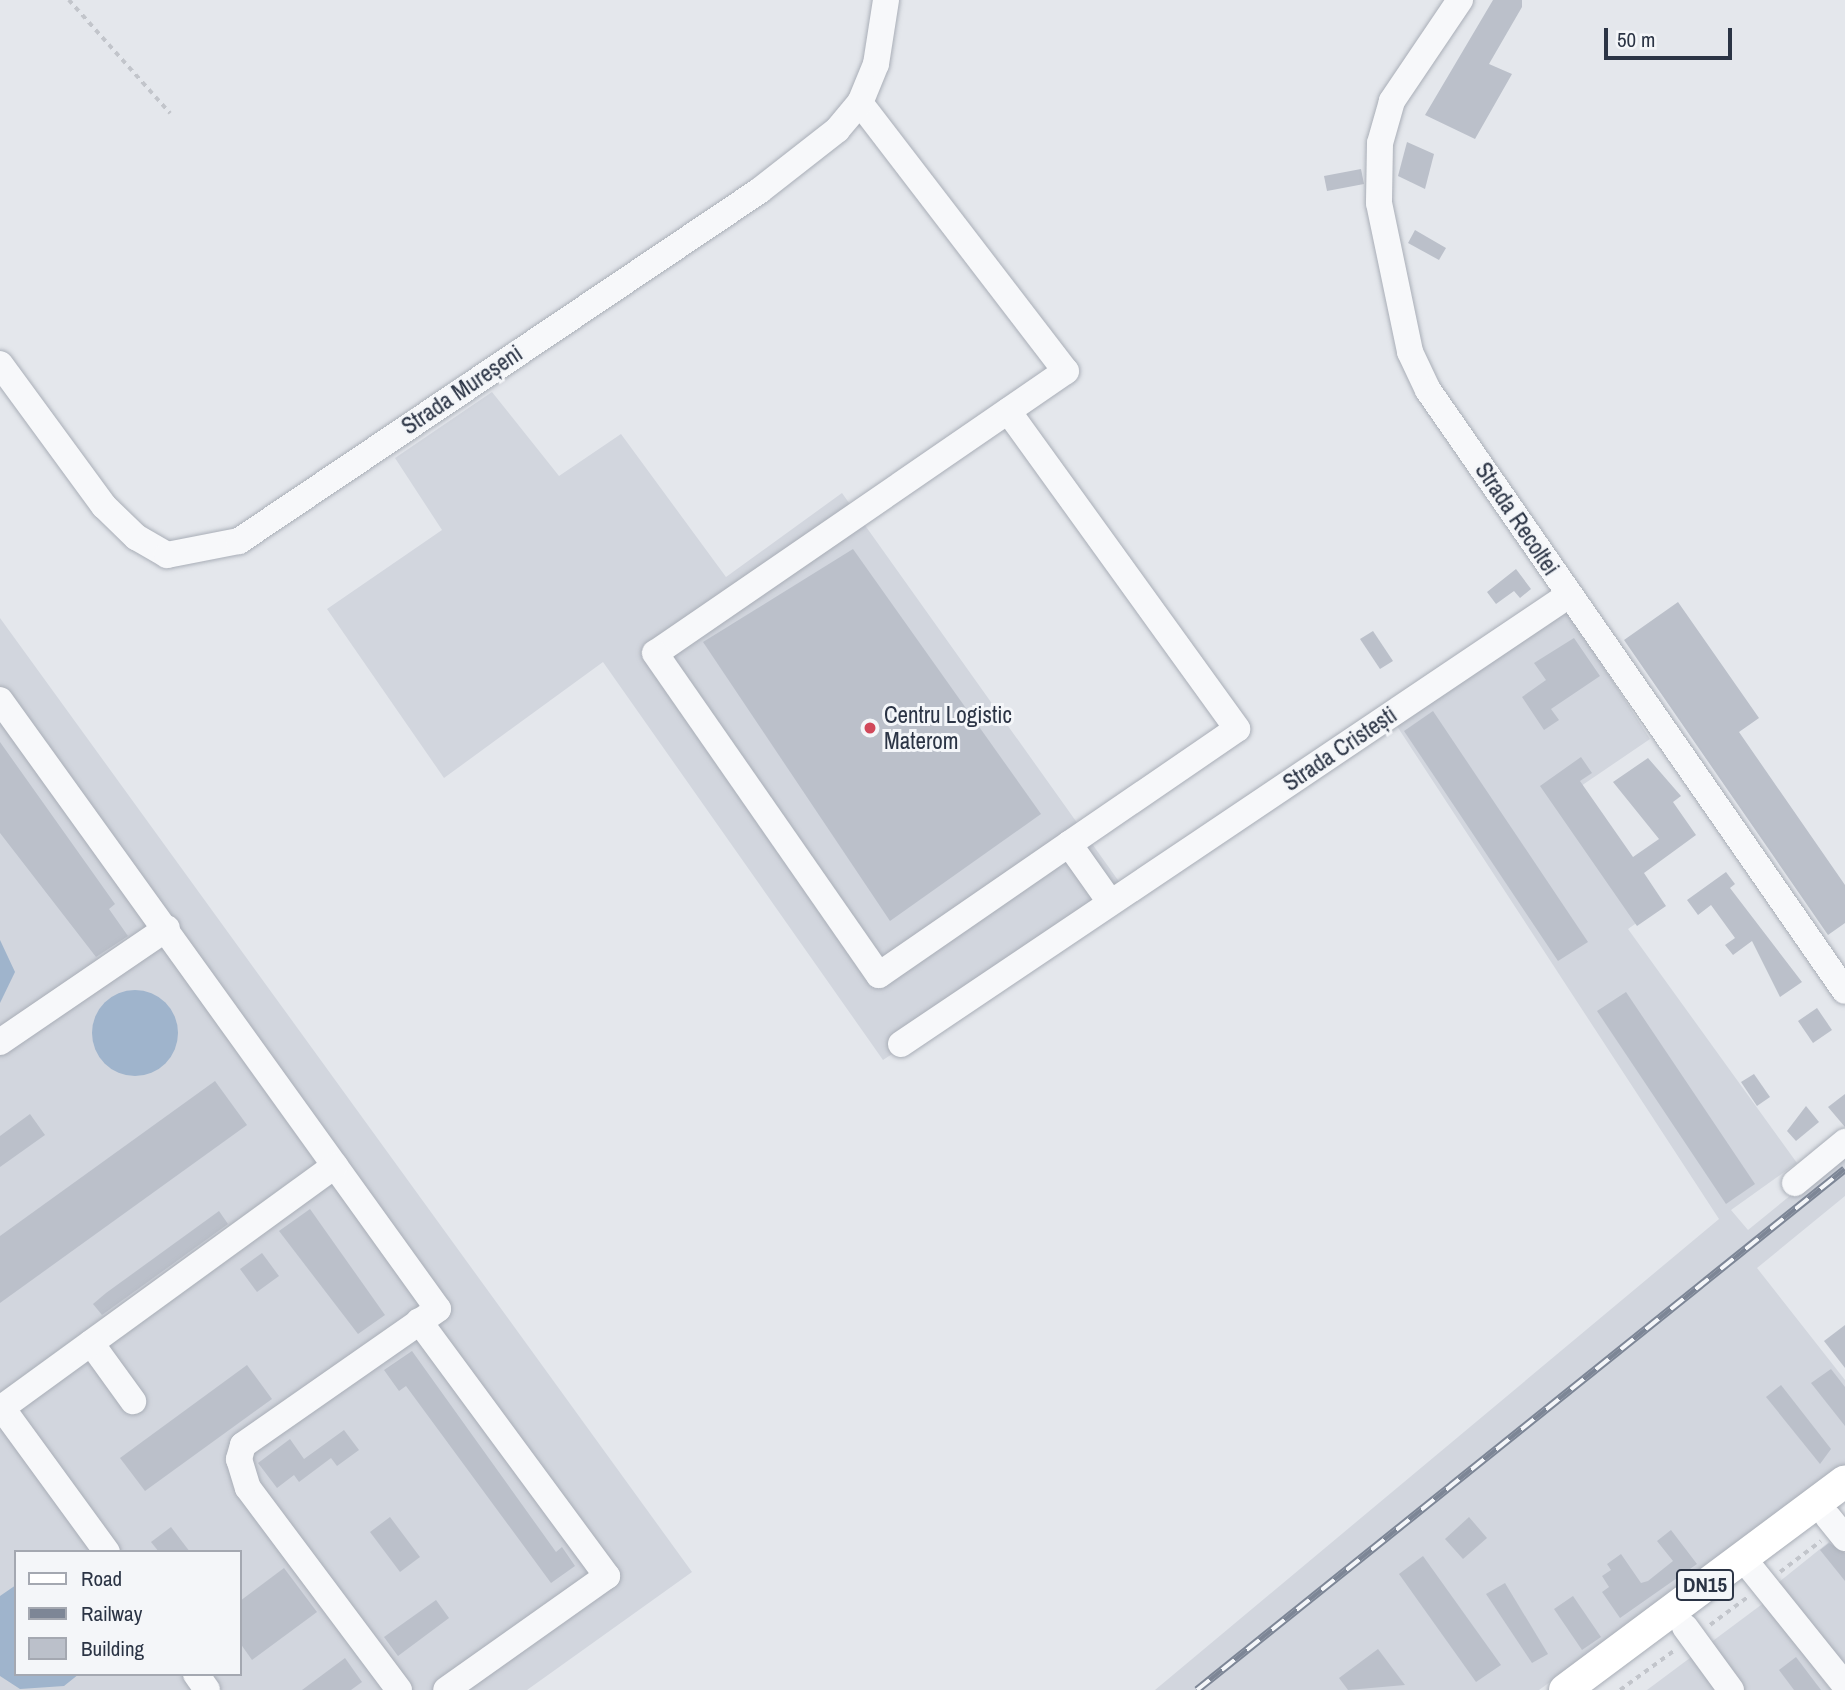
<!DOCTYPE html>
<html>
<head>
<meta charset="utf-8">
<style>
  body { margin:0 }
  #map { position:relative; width:1845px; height:1690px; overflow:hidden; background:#e4e7ec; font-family:"Archivo Narrow",sans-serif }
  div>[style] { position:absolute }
  .built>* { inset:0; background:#d2d6de }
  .water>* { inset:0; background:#9fb4cc }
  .round { border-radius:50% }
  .building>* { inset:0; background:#bbc0ca }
  .path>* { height:3.5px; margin-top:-1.75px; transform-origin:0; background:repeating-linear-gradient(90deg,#c2c5cb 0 5px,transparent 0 10px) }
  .roads { filter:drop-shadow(0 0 2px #a9aeb7) drop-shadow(0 0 2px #a9aeb7) }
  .minor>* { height:26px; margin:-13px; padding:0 13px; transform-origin:13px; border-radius:13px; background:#f7f8fa }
  .major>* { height:32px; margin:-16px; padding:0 16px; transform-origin:16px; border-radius:16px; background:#fff }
  .rail>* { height:8px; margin-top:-4px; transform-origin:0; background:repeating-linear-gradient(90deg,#f4f6f9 0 16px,#7d8696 0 32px); box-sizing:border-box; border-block:2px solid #7d8696 }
  .dots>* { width:19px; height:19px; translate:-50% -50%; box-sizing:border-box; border:4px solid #f4f6f9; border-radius:50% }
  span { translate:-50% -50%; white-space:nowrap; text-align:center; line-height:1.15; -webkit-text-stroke:6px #f4f6f9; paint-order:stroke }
  .shield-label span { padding:2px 5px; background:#f4f6f9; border:2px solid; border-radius:5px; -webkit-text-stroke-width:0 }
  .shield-label { font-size:21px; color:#2b3445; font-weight:700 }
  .street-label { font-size:23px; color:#2b3445 }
  .poi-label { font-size:23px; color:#2b3445 }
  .left { translate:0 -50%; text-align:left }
  .legend { position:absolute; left:14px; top:1550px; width:228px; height:126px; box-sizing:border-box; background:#f4f6f9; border:2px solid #a4a8b1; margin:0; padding:9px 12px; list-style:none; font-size:21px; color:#2b3445 }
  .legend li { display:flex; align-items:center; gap:14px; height:35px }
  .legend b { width:35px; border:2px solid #a4a8b1 }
  .scale { position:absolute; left:1604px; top:28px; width:128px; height:32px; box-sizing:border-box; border:4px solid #2b3445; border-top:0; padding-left:9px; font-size:21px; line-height:24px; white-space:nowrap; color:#2b3445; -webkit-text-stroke:5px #f4f6f9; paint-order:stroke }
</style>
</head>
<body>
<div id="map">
  <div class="built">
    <i style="clip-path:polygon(492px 392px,559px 476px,621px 434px,726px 577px,842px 493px,1130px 897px,883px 1060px,603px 662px,444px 778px,327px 609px,442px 530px,395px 458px)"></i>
    <i style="clip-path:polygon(1563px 604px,1650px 739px,1581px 786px,1663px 904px,1628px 929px,1797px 1163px,1731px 1210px,1748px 1230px,1845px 1151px,1845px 1196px,1757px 1268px,1845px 1380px,1845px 1469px,1539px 1690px,1155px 1690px,1719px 1219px,1391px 717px)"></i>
    <i style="clip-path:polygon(evenodd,0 618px,692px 1572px,527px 1690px,0 1690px,0 618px,16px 1552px,240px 1552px,240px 1674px,16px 1674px,16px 1552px)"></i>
    <i style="clip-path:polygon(1845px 1529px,1845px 1670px,1774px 1586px)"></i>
    <i style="clip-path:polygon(1765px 1602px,1831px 1690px,1647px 1690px)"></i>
  </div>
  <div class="water">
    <i style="clip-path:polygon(0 940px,15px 972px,0 1003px)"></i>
    <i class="round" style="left:92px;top:990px;width:86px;height:86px"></i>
    <i style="clip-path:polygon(16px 1585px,16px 1674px,79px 1674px,64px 1686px,20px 1689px,0 1676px,0 1596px)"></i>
  </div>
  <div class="building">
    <i style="clip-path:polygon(1493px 0,1522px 0,1522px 7px,1489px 64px,1512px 74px,1475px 139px,1425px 115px)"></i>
    <i style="clip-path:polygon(1407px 142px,1434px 154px,1425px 189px,1398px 176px)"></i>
    <i style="clip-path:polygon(1361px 169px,1364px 184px,1327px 191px,1324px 176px)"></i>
    <i style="clip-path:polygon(1415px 230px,1446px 248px,1439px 260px,1408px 243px)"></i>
    <i style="clip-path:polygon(853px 549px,1041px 814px,890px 921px,703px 642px)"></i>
    <i style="clip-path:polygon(1516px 569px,1531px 589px,1520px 598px,1514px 591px,1496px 604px,1487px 592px)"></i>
    <i style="clip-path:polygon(1678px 602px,1759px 718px,1739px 732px,1845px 885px,1845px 923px,1828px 935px,1624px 640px)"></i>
    <i style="clip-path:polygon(1373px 631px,1393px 661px,1380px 669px,1360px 639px)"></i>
    <i style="clip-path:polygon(1574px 638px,1600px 676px,1551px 709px,1559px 720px,1544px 730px,1522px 697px,1546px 680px,1534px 663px)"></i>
    <i style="clip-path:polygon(1433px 711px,1588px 942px,1558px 961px,1404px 731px)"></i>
    <i style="clip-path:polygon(0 742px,115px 904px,109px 909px,128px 936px,96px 957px,0 833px)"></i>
    <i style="clip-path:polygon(1581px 757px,1592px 773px,1580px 781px,1633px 857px,1659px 839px,1613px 782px,1648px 758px,1681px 796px,1673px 802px,1696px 835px,1644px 873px,1666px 906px,1637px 926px,1540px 786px)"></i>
    <i style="clip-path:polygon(1726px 872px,1735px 884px,1730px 888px,1802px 982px,1780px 997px,1752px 941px,1733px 955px,1725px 945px,1735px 938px,1711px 905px,1698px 915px,1687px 900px)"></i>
    <i style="clip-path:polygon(1626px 992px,1755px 1184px,1726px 1204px,1597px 1011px)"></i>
    <i style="clip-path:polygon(1817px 1008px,1832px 1030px,1813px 1043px,1798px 1021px)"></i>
    <i style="clip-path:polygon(1754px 1074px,1770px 1097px,1757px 1106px,1741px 1082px)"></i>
    <i style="clip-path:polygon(215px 1081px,247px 1125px,0 1303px,0 1236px)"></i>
    <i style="clip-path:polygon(1845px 1094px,1845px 1127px,1828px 1107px)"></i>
    <i style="clip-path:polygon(1806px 1106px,1819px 1122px,1796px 1141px,1787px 1131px)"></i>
    <i style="clip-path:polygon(30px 1114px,45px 1135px,0 1167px,0 1136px)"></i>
    <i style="clip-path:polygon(310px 1209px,385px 1315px,358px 1334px,279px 1231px)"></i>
    <i style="clip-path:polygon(219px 1211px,228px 1224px,102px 1315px,93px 1304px,106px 1293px)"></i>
    <i style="clip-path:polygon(262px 1253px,279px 1276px,257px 1292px,240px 1269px)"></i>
    <i style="clip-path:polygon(1845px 1325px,1845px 1368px,1824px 1341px)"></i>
    <i style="clip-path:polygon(412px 1351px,556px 1552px,562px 1547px,575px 1566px,551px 1583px,406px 1386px,399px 1391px,384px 1370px)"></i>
    <i style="clip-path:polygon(247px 1365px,272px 1399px,145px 1491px,120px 1458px)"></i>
    <i style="clip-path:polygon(1831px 1369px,1845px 1387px,1845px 1426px,1811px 1383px)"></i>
    <i style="clip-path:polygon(1781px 1385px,1831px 1449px,1820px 1464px,1766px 1397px)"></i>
    <i style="clip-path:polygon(344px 1430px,359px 1450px,337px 1466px,331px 1458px,299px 1482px,294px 1475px,277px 1488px,258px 1463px,290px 1439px,304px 1459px)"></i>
    <i style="clip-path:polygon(390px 1517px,420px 1557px,400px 1572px,370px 1532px)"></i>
    <i style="clip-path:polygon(1469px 1517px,1487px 1538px,1463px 1559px,1445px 1539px)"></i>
    <i style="clip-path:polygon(171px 1527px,190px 1552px,159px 1552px,151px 1542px)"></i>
    <i style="clip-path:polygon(1671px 1530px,1697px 1564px,1620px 1618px,1602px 1592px,1609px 1587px,1602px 1576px,1611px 1570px,1607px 1564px,1621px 1554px,1641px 1583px,1648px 1581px,1673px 1561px,1657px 1541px)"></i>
    <i style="clip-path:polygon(1829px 1543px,1845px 1553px,1845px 1581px,1820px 1550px)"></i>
    <i style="clip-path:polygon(1423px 1556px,1501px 1665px,1476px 1682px,1399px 1574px)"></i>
    <i style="clip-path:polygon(284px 1568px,317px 1612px,252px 1660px,240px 1643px,240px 1601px)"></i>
    <i style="clip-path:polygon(1505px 1583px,1548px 1654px,1532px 1663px,1486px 1594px)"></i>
    <i style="clip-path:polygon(1573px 1596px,1601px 1637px,1582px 1650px,1554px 1609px)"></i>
    <i style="clip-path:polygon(436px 1600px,449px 1618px,398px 1656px,384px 1637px)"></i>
    <i style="clip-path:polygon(1378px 1649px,1405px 1685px,1348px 1690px,1339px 1678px)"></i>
    <i style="clip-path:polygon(1796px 1657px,1821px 1690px,1794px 1690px,1779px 1670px)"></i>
    <i style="clip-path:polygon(345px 1658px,362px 1682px,351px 1690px,302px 1690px)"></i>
  </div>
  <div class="path">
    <i style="left:69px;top:0;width:152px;rotate:48.2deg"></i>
    <i style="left:1780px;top:1572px;width:51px;rotate:-37.1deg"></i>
    <i style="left:1710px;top:1625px;width:49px;rotate:-36.6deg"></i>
    <i style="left:1620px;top:1690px;width:68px;rotate:-36deg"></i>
  </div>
  <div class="roads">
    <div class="minor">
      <i style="left:1460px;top:0;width:122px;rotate:124deg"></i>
      <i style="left:1392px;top:101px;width:44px;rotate:105.9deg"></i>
      <i style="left:1380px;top:143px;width:60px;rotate:91deg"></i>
      <i style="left:1379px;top:203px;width:152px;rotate:78.2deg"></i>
      <i style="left:1410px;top:352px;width:42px;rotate:64.7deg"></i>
      <i style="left:1428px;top:390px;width:731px;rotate:55.25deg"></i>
      <i style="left:860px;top:103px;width:338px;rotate:52.5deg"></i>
      <i style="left:1066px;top:371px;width:498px;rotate:145.5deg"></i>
      <i style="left:655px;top:653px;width:392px;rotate:55.2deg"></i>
      <i style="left:879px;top:975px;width:231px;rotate:-34.6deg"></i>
      <i style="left:1069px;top:844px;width:71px;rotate:54.7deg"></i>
      <i style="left:0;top:364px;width:176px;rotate:53.8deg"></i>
      <i style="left:104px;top:506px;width:45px;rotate:44.1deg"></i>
      <i style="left:136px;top:537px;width:36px;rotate:30deg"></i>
      <i style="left:167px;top:555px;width:73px;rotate:-11deg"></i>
      <i style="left:239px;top:541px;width:627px;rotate:-33.94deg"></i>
      <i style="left:759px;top:191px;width:99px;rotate:-38deg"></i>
      <i style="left:837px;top:130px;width:35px;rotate:-50deg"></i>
      <i style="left:860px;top:103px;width:42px;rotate:-67.7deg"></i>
      <i style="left:876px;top:64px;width:65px;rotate:-81.1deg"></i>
      <i style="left:1008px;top:411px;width:392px;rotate:54.2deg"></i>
      <i style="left:1237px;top:729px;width:204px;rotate:145.6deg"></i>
      <i style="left:0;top:700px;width:750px;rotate:54.28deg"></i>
      <i style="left:438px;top:1309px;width:238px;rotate:145.1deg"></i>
      <i style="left:243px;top:1445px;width:15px;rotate:106deg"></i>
      <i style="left:239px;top:1459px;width:30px;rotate:73deg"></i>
      <i style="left:248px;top:1488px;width:252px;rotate:53.2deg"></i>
      <i style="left:0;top:1042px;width:202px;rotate:-34.3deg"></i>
      <i style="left:901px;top:1044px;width:805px;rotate:-33.91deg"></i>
      <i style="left:1795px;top:1183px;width:65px;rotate:-39.4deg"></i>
      <i style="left:419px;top:1321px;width:317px;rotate:53.6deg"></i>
      <i style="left:607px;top:1576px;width:197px;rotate:144.7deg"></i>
      <i style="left:91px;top:1343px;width:72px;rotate:54.1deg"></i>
      <i style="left:2px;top:1408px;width:178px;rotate:53.9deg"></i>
      <i style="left:0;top:1409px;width:414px;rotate:-36deg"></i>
      <i style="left:1828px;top:1517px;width:27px;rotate:51deg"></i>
      <i style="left:1742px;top:1557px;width:164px;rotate:51.2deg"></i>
      <i style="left:1685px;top:1627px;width:78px;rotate:53.9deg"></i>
      <i style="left:196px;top:1674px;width:19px;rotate:55deg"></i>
    </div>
    <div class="major">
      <i style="left:1565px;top:1690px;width:349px;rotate:-36.7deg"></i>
    </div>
  </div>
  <div class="rail">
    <i style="left:1197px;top:1690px;width:831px;rotate:-38.8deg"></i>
  </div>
  <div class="dots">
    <i style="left:870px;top:728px;background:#d1495b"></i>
  </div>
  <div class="shield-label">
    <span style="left:1705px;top:1585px">DN15</span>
  </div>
  <div class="street-label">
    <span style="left:462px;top:390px;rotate:-34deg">Strada Mureșeni</span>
    <span style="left:1517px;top:519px;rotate:56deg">Strada Recoltei</span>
    <span style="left:1340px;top:749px;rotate:-34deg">Strada Cristești</span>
  </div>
  <div class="poi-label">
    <span class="left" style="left:884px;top:728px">Centru Logistic<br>Materom</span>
  </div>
  <ul class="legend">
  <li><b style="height:9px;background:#fff"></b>Road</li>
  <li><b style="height:9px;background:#7d8696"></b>Railway</li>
  <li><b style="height:19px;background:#bbc0ca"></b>Building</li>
  </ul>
  <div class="scale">50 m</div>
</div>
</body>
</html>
